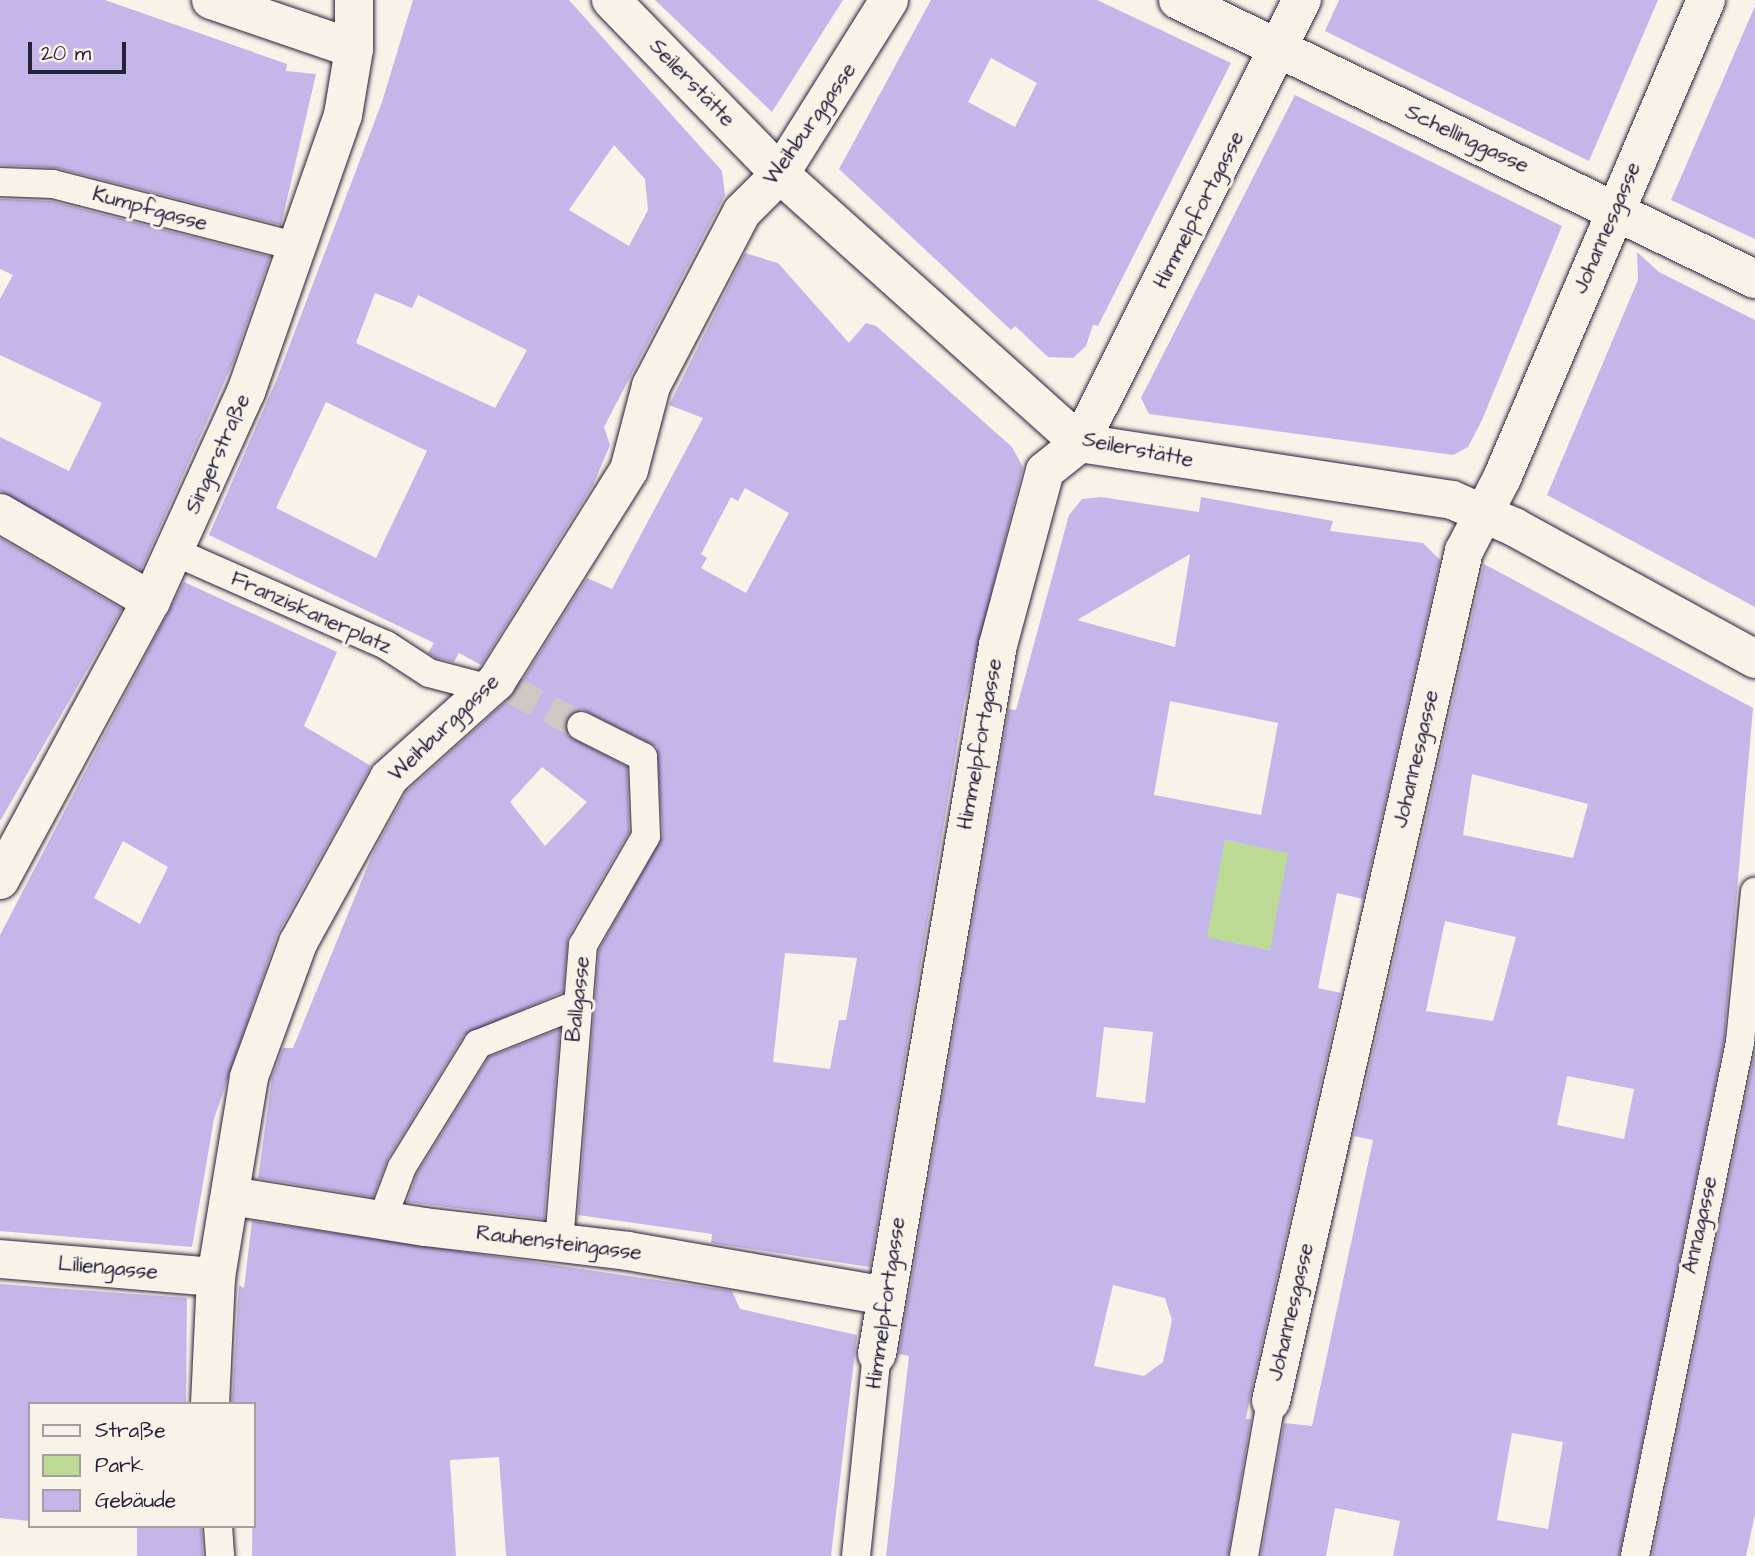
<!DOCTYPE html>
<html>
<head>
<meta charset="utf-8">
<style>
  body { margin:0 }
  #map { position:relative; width:1755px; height:1556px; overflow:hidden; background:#f7f3e8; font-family:"Architects Daughter",sans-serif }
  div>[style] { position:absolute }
  .green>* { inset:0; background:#bcda93 }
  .building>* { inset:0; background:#c3b7e9 }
  .pedestrian-tunnel>* { height:28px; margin-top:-14px; transform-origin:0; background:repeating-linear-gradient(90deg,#ccc9c5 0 28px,transparent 0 42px) }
  .roads { filter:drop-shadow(0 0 2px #22223b) drop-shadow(0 0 2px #22223b) }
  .pedestrian>* { height:28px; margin:-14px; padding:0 14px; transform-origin:14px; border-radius:14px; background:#f7f3e8 }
  .minor>* { height:38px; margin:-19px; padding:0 19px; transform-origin:19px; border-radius:19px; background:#f7f3e8 }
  span { translate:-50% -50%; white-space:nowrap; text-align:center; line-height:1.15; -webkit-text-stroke:6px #f7f3e8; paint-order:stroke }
  .street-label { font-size:21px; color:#22223b }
  .legend { position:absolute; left:28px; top:1402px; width:228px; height:126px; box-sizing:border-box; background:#f7f3e8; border:2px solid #a29fa3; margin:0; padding:9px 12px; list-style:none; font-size:21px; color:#22223b }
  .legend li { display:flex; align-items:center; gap:14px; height:35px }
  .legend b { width:35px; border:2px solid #a29fa3 }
  .scale { position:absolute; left:28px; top:42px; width:98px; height:32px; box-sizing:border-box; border:4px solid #22223b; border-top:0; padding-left:9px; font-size:21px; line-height:24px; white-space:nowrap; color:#22223b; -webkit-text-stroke:5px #f7f3e8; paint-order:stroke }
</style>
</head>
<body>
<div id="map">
  <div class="green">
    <i style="clip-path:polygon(1225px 840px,1300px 855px,1270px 950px,1206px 937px)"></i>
  </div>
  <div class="building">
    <i style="clip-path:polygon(0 0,105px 0,287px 64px,286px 71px,316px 74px,281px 225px,57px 168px,0 165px)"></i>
    <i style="clip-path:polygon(evenodd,413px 0,569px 0,722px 171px,725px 195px,604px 427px,610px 445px,593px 485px,481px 665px,459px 653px,454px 662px,436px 658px,428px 653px,434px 643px,209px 535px,276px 381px,382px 102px,413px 0,614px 145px,645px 179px,648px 210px,629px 246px,569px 210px,614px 145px,413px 0,375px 293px,412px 308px,418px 295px,527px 350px,495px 408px,356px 343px,375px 293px,413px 0,326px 402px,427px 451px,376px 558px,276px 508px,326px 402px)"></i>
    <i style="clip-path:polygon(655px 0,843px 0,772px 112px)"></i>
    <i style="clip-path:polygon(evenodd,931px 0,1097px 0,1231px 63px,1098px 326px,1093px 325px,1086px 346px,1073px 358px,1048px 357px,1015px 326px,1011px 330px,839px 169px,931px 0,991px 58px,1037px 83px,1015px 127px,968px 102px,991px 58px)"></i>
    <i style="clip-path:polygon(1339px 0,1658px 0,1589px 161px,1325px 31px)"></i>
    <i style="clip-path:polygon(1755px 6px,1755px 239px,1671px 200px)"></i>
    <i style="clip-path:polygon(1295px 95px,1562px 226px,1482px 420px,1468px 447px,1453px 455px,1149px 414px,1141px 398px)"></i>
    <i style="clip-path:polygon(0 199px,51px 201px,270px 257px,234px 360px,141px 570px,0 491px,0 437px,69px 471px,102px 403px,0 355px,0 299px,13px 275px,0 269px)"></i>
    <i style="clip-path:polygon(1637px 252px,1659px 272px,1755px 320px,1755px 607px,1547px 495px,1638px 280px)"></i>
    <i style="clip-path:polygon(evenodd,745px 253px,778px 263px,849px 343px,866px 323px,876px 326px,1012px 447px,1023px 467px,964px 704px,870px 1267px,711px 1243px,712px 1234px,578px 1215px,599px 950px,663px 835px,657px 747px,581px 709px,567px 718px,567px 735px,627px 767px,629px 832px,568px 937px,563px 992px,464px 1035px,388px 1158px,373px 1197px,258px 1178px,272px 1078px,283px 1048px,293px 1048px,373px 853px,406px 792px,514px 694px,587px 578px,612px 589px,703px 418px,669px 405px,745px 253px,745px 488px,789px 513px,746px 593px,701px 568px,707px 558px,701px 554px,731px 497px,738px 501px,745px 488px,745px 253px,542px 767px,587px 802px,545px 846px,510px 802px,542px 767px,745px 253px,785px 953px,857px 958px,846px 1020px,839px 1020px,830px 1069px,773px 1062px,785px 953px)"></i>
    <i style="clip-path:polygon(evenodd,1101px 497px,1199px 512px,1201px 497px,1333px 521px,1330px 531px,1423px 543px,1440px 560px,1363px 899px,1337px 893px,1318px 988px,1341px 993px,1250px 1396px,1246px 1419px,1251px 1419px,1228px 1556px,886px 1556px,909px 1356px,899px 1354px,1009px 709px,1016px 710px,1069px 515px,1082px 499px,1101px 497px,1190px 554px,1175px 647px,1077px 620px,1190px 554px,1101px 497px,1170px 701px,1278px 723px,1261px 815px,1154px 795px,1170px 701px,1101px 497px,1225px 840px,1288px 853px,1270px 950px,1207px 937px,1225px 840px,1101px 497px,1104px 1027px,1153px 1032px,1145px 1103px,1096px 1097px,1104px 1027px,1101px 497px,1113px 1285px,1165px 1298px,1172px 1320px,1163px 1362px,1144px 1376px,1094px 1366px,1113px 1285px)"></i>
    <i style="clip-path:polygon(0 538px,122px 609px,0 821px)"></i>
    <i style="clip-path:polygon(evenodd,1484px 564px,1753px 708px,1724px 1040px,1619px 1556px,1393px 1556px,1400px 1521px,1335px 1508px,1326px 1556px,1261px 1556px,1284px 1423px,1312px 1426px,1373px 1140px,1354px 1136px,1484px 564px,1472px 774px,1588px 804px,1573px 858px,1463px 835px,1472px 774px,1484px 564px,1445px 921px,1516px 937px,1493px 1021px,1426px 1011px,1445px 921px,1484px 564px,1567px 1076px,1634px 1089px,1624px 1139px,1557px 1125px,1567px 1076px,1484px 564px,1512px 1433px,1563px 1442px,1548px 1529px,1497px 1520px,1512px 1433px)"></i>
    <i style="clip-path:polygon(evenodd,184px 582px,337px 652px,304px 726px,371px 766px,277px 935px,214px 1119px,192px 1247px,0 1231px,0 935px,184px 582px,123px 841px,168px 867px,140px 924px,94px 898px,123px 841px)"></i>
    <i style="clip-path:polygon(560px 1029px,544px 1219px,407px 1202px,417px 1174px,489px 1057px)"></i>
    <i style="clip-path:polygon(1755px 1052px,1755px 1514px,1746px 1556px,1652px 1556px)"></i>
    <i style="clip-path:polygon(252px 1221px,732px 1291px,740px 1309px,857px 1335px,831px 1556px,506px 1556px,499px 1457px,450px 1460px,456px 1556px,252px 1556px,254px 1404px,232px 1404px,239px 1285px,244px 1288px)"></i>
    <i style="clip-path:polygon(0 1284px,187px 1298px,186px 1404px,30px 1404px,30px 1521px,0 1518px)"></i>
    <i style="clip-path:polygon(137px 1526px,201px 1526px,203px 1556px,137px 1556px)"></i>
  </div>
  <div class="pedestrian-tunnel">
    <i style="left:512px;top:690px;width:78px;rotate:27.6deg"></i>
  </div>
  <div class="roads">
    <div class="pedestrian">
      <i style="left:0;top:182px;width:53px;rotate:2.2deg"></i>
      <i style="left:53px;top:184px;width:253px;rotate:14.4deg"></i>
      <i style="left:175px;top:552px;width:231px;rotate:23.8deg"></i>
      <i style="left:386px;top:645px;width:51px;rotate:33.1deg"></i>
      <i style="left:429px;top:673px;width:59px;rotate:14.7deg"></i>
      <i style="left:383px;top:1217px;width:53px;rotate:-69.2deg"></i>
      <i style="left:402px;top:1167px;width:145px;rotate:-58.3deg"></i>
      <i style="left:478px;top:1044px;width:105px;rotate:-21.7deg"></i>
      <i style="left:559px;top:1243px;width:299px;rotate:-85.4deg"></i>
      <i style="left:583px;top:945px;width:126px;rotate:-60deg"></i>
      <i style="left:646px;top:836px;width:79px;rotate:-92.2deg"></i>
      <i style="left:643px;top:757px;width:69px;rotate:-153.4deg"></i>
      <i style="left:218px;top:1526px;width:30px;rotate:86deg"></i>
      <i style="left:856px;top:1556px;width:203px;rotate:-84.1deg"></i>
      <i style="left:1244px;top:1556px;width:157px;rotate:-80.1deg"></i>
      <i style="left:1635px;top:1556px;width:525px;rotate:-78.45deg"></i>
      <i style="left:1740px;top:1042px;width:151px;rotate:-84.3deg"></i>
    </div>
    <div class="minor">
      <i style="left:211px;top:0;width:151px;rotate:18.9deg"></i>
      <i style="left:611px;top:0;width:243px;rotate:45.8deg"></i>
      <i style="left:780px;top:174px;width:403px;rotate:41.9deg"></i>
      <i style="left:1080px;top:443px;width:376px;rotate:8.7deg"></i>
      <i style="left:1452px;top:500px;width:68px;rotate:23.5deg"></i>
      <i style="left:1514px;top:527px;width:275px;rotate:28.7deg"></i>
      <i style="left:1178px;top:0;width:641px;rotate:25.81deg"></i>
      <i style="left:0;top:513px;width:175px;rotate:30.2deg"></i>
      <i style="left:0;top:880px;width:317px;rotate:-61.6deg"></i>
      <i style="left:151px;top:601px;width:230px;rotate:-65.6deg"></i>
      <i style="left:246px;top:392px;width:293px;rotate:-70.7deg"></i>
      <i style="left:343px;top:115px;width:67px;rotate:-80.5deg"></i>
      <i style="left:354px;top:49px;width:49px;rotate:-90deg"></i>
      <i style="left:231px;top:1196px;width:196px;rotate:9.1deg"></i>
      <i style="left:425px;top:1227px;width:204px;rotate:6.7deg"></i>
      <i style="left:628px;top:1251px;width:262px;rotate:9.9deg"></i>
      <i style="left:0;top:1259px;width:217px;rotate:4.8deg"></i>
      <i style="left:877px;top:1354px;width:719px;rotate:-80.32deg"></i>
      <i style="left:998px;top:645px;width:180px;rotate:-74.9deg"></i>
      <i style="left:1045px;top:471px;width:45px;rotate:-38.7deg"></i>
      <i style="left:1080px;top:443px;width:496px;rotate:-63.4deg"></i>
      <i style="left:1271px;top:1401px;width:872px;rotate:-77.21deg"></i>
      <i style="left:1464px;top:551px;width:82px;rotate:-62.5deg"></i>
      <i style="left:1502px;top:478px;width:520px;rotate:-66.89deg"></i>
      <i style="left:210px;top:1404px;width:127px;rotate:-87.3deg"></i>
      <i style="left:216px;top:1277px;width:203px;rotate:-80.6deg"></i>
      <i style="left:249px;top:1077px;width:143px;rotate:-69.9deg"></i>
      <i style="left:298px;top:943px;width:188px;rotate:-61.1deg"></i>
      <i style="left:389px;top:778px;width:144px;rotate:-41.9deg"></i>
      <i style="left:496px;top:682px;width:250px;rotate:-57.9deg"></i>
      <i style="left:629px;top:470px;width:87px;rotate:-75.3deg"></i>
      <i style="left:651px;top:386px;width:196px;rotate:-62.4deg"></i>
      <i style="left:742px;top:212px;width:54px;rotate:-45deg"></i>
      <i style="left:780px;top:174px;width:205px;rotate:-57.9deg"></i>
    </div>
  </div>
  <div class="street-label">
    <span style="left:692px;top:83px;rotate:46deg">Seilerstätte</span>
    <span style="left:810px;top:124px;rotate:-55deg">Weihburggasse</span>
    <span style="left:1467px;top:139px;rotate:25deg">Schellinggasse</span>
    <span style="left:150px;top:209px;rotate:15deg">Kumpfgasse</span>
    <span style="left:1199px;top:210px;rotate:-63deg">Himmelpfortgasse</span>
    <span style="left:1607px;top:228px;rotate:-67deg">Johannesgasse</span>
    <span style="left:1138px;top:450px;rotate:11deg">Seilerstätte</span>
    <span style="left:218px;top:454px;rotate:-66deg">Singerstraße</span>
    <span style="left:311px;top:613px;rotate:24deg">Franziskanerplatz</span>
    <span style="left:444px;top:728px;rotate:-44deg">Weihburggasse</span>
    <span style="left:980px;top:744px;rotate:-80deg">Himmelpfortgasse</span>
    <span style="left:1416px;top:759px;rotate:-77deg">Johannesgasse</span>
    <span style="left:578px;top:999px;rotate:-84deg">Ballgasse</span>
    <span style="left:1700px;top:1225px;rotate:-78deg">Annagasse</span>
    <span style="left:559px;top:1243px;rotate:7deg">Rauhensteingasse</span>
    <span style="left:108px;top:1268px;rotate:5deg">Liliengasse</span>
    <span style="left:886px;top:1303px;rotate:-82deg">Himmelpfortgasse</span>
    <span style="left:1291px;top:1312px;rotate:-77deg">Johannesgasse</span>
  </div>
  <ul class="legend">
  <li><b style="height:9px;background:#f7f3e8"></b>Straße</li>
  <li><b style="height:19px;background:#bcda93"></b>Park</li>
  <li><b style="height:19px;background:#c3b7e9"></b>Gebäude</li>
  </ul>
  <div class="scale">20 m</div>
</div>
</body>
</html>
